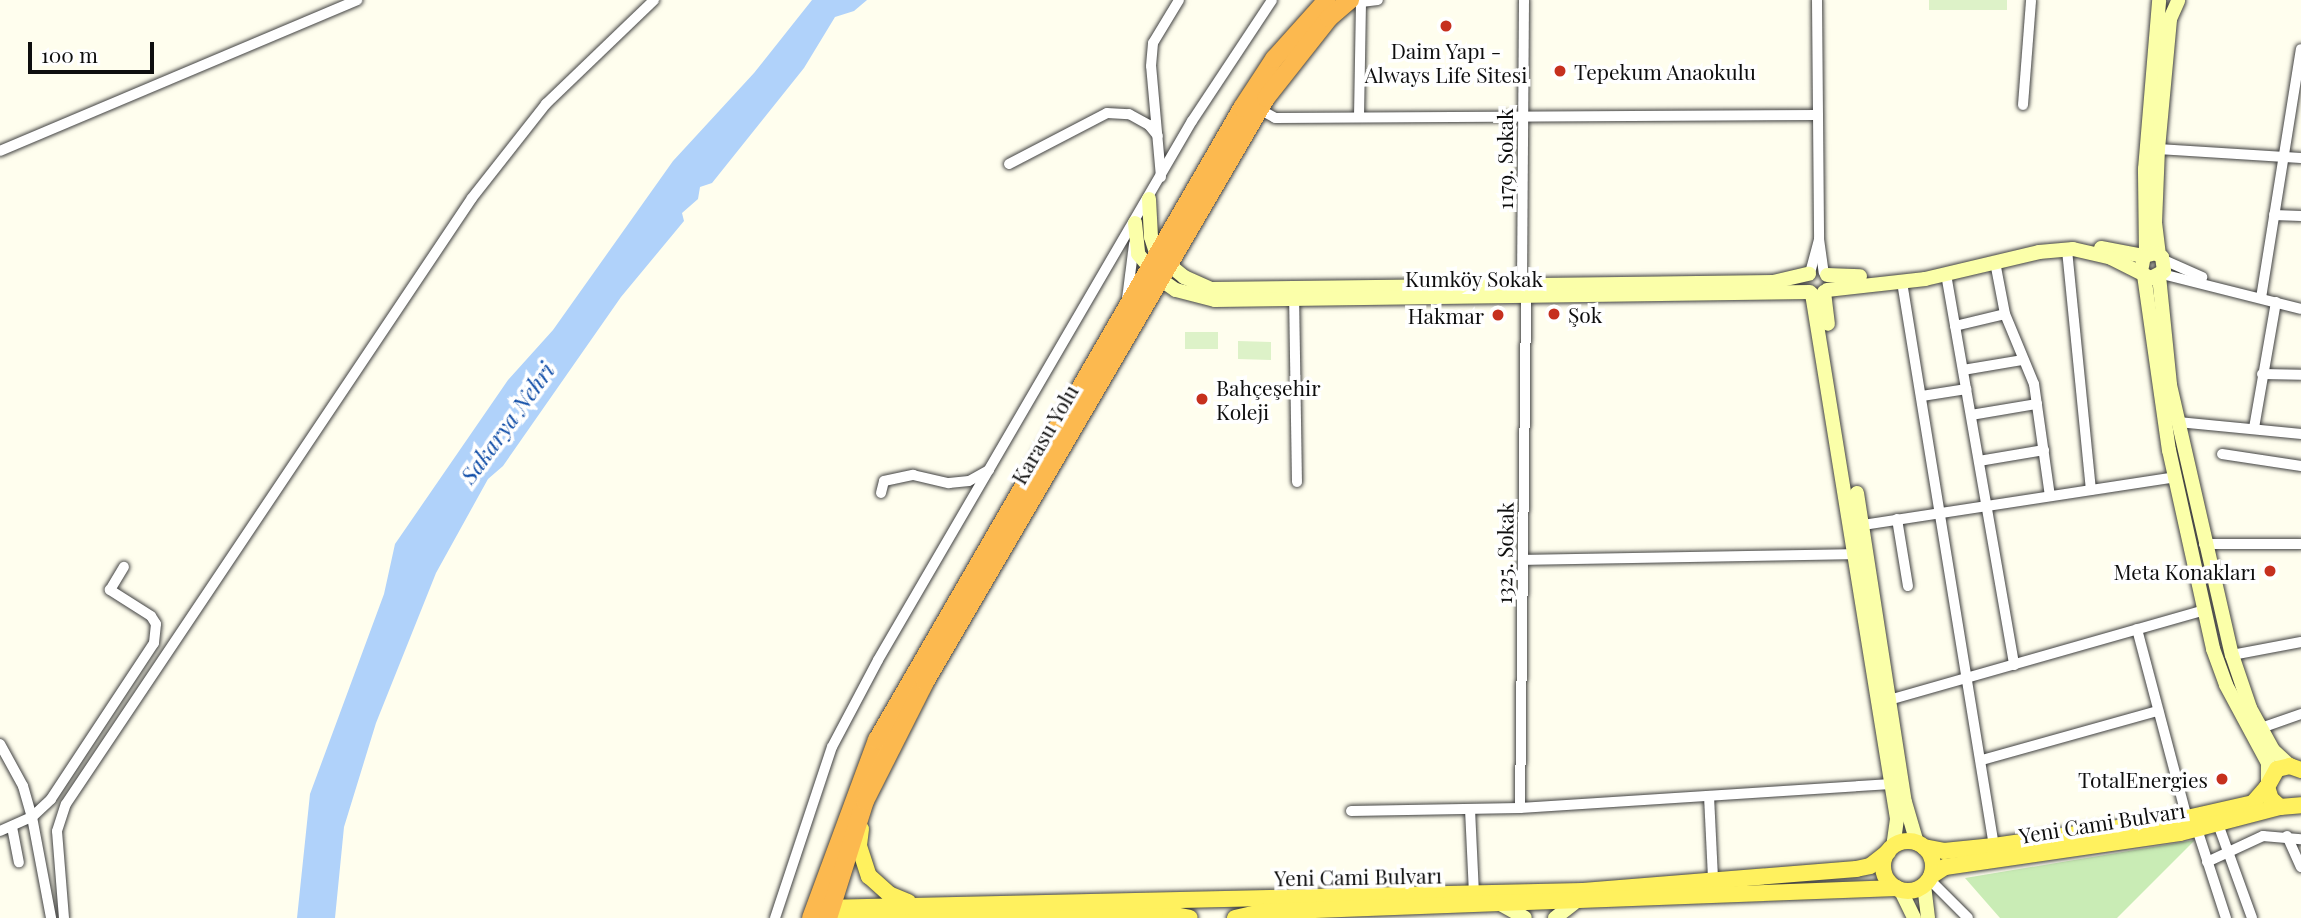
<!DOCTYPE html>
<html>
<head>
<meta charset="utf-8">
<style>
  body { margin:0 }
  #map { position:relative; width:2301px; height:918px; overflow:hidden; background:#fffeee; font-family:"Playfair Display",serif }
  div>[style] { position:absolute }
  .green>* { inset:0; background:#c9ecb5 }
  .pitch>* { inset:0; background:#ddf2c8 }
  .water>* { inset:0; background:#b0d2fa }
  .roads { filter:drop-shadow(0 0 2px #414141) drop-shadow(0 0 2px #414141) }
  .street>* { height:10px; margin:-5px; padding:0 5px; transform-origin:5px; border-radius:5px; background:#fff }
  .secondary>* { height:14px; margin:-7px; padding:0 7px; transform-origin:7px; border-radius:7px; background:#fbffa9 }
  .primary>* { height:16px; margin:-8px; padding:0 8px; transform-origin:8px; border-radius:8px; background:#fff15e }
  .primary>.ring { margin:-8px; padding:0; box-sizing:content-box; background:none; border:16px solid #fff15e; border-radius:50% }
  .highway>* { height:18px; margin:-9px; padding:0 9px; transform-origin:9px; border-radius:9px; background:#fcb94f }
  .dots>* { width:19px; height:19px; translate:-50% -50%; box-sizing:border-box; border:4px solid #fff; border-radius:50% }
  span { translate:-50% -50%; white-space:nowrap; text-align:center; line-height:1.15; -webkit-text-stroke:7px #fff; paint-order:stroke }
  .poi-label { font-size:21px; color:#0e0e0e }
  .left { translate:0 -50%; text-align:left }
  .right { translate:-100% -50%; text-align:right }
  .street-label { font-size:21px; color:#0e0e0e }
  .water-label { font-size:23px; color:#104da7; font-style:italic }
  .scale { position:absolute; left:28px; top:42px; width:126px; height:32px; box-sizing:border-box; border:4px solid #0e0e0e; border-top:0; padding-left:9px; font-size:21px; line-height:24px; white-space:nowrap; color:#0e0e0e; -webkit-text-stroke:5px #fff; paint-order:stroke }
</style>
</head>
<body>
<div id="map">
  <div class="green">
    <i style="clip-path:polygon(2195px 840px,2117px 918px,2000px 918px,1965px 878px)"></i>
  </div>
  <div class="pitch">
    <i style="clip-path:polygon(1929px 0,2007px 0,2007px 10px,1929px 10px)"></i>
    <i style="clip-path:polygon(1185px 332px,1218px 332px,1218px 349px,1185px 349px)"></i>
    <i style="clip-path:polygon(1238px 341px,1271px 342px,1271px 360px,1238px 359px)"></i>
  </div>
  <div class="water">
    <i style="clip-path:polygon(812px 0,867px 0,854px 11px,835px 17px,804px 68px,712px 183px,700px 187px,698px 199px,682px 213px,684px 221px,621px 297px,503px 466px,488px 479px,436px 573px,376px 723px,344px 827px,335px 918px,297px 918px,310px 794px,384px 594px,395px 544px,508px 380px,553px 330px,673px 161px,754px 73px)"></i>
  </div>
  <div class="roads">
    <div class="street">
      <i style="left:1817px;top:0;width:239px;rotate:89.5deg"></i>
      <i style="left:2023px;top:105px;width:105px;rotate:-85.6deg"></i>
      <i style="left:1259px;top:109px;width:18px;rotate:29deg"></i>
      <i style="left:1275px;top:118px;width:543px;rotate:-0.32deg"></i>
      <i style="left:1359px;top:117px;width:115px;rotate:-89deg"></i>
      <i style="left:1361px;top:2px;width:17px;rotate:-7deg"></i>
      <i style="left:2158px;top:149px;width:143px;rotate:3.6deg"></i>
      <i style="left:0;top:151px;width:388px;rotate:-22.9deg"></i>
      <i style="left:1009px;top:164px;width:110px;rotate:-27.5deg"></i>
      <i style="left:1107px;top:113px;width:22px;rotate:3deg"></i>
      <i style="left:1129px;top:114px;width:23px;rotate:29deg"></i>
      <i style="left:1149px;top:125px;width:14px;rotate:51deg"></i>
      <i style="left:1161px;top:177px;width:111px;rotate:-95.1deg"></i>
      <i style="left:1151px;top:66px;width:23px;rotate:-85deg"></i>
      <i style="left:1153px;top:43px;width:50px;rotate:-58.8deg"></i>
      <i style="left:2274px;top:215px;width:27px;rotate:2deg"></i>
      <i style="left:2067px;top:250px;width:241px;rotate:84.3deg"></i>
      <i style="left:2164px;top:260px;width:42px;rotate:24.1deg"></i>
      <i style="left:1995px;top:262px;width:53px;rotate:79.1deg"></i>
      <i style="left:2005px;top:314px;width:76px;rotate:67.5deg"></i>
      <i style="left:2034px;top:384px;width:113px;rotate:81.9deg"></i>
      <i style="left:1810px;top:273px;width:35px;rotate:-75deg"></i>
      <i style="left:1819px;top:239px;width:34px;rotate:82deg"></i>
      <i style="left:1946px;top:274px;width:397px;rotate:80.1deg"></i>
      <i style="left:2162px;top:274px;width:143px;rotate:14.1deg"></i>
      <i style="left:1902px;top:282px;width:571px;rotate:80.74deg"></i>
      <i style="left:1522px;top:286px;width:286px;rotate:-89.6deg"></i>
      <i style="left:1294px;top:293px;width:189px;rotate:89.1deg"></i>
      <i style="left:2261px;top:298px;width:252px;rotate:-80.9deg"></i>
      <i style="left:1127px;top:299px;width:55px;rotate:-82.7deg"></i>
      <i style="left:1955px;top:326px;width:51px;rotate:-13.5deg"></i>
      <i style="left:1963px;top:370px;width:61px;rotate:-9.5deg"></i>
      <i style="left:2262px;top:374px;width:39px;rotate:1deg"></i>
      <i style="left:1922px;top:396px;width:45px;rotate:-9deg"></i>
      <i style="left:1971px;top:415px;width:67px;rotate:-9.5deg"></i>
      <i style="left:2178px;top:422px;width:124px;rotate:5.6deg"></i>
      <i style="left:2254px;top:428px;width:128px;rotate:-80.1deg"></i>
      <i style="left:2222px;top:454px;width:80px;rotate:8.6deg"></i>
      <i style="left:1979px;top:461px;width:66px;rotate:-9.6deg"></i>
      <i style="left:881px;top:493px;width:12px;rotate:-76deg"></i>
      <i style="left:884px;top:481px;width:30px;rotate:-12deg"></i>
      <i style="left:913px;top:475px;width:37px;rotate:13deg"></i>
      <i style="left:949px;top:483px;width:20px;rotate:-6deg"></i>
      <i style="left:969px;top:481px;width:23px;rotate:-29deg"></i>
      <i style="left:1897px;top:519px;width:68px;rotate:80.7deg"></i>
      <i style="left:1863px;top:525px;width:317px;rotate:-8.7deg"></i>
      <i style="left:2204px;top:544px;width:97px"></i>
      <i style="left:1523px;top:560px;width:334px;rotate:-1deg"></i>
      <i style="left:2137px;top:629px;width:196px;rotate:75.2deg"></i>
      <i style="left:2232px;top:655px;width:70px;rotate:-10.7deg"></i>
      <i style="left:1889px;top:700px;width:329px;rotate:-15.9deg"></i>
      <i style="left:2261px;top:728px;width:42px;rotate:-19.3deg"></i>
      <i style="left:0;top:744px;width:48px;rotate:61.3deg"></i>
      <i style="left:23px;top:786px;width:32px;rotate:74deg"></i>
      <i style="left:32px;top:817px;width:103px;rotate:79.3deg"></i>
      <i style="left:1982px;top:760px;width:183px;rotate:-15.6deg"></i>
      <i style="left:1709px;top:796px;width:83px;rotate:87.2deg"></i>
      <i style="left:1520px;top:808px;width:509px;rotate:-89.32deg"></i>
      <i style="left:1470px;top:809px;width:85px;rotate:87.3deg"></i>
      <i style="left:1351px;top:811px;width:169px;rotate:-1deg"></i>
      <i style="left:1520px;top:808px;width:376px;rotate:-3.7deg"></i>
      <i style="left:2218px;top:824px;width:100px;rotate:70.1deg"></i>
      <i style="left:12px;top:827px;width:36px;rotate:79deg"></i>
      <i style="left:2197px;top:829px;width:94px;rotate:72deg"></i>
      <i style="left:0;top:831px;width:35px;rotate:-24deg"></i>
      <i style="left:32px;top:817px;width:26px;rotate:-43deg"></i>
      <i style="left:51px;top:799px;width:187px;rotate:-56.6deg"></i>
      <i style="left:154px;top:643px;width:19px;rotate:-84deg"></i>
      <i style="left:156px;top:624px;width:9px;rotate:-122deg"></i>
      <i style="left:151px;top:616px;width:49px;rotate:-147.6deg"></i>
      <i style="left:110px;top:590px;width:27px;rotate:-59deg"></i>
      <i style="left:2287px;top:836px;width:34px;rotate:66deg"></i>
      <i style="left:2207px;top:862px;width:62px;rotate:-24.9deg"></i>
      <i style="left:2263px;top:836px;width:38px;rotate:5deg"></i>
      <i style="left:1929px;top:879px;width:55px;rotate:45deg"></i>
      <i style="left:64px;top:918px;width:87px;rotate:-94.6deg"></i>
      <i style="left:57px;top:831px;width:28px;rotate:-72deg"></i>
      <i style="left:66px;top:804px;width:729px;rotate:-56.18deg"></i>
      <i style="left:472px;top:198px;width:120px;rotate:-51.8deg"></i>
      <i style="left:546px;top:104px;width:150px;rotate:-43.9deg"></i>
      <i style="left:775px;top:918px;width:180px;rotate:-71.6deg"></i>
      <i style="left:832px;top:747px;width:98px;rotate:-62.1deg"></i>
      <i style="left:878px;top:660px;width:624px;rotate:-59.78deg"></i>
      <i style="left:1192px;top:121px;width:145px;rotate:-56.5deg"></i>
    </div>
    <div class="secondary">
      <i style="left:1149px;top:199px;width:38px;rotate:87deg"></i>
      <i style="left:1151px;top:237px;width:19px;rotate:72deg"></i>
      <i style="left:1157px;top:255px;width:35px;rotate:39deg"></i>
      <i style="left:1184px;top:277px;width:30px;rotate:24deg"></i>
      <i style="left:1211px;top:289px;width:562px;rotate:-0.71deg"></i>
      <i style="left:1773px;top:282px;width:37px;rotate:-13deg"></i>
      <i style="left:1135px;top:223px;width:31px;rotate:84deg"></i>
      <i style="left:1138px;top:254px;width:33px;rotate:49deg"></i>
      <i style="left:1160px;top:279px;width:19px;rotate:35deg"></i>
      <i style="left:1176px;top:290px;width:40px;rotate:14.4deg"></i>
      <i style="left:1215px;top:300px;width:595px;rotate:-0.77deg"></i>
      <i style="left:2101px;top:248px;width:44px;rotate:10.5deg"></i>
      <i style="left:2146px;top:255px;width:86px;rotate:-90.7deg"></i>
      <i style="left:2145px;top:169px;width:169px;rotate:-85.2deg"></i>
      <i style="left:2159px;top:255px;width:32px;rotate:-97deg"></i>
      <i style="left:2155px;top:223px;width:74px;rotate:-87.7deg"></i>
      <i style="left:2158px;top:149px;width:131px;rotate:-84.7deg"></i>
      <i style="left:2170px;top:19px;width:20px;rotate:-66deg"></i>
      <i style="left:1827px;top:275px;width:33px;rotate:2deg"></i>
      <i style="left:2144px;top:275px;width:177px;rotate:81.9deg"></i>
      <i style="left:2169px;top:450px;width:204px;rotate:77.5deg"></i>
      <i style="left:2213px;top:649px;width:38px;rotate:70deg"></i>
      <i style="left:2226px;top:685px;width:89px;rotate:61.7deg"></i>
      <i style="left:2268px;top:763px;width:18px;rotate:90deg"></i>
      <i style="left:2159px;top:276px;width:110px;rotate:84.2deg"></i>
      <i style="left:2170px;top:385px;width:277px;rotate:77.1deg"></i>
      <i style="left:2232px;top:655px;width:56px;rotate:71.2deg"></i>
      <i style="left:2250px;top:708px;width:48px;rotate:61.3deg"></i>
      <i style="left:2273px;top:750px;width:23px;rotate:43deg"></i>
      <i style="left:1827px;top:290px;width:99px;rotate:-6.4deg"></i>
      <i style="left:1925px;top:279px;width:117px;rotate:-13.3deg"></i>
      <i style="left:2039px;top:252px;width:34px;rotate:-5deg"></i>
      <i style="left:2073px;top:249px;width:39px;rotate:13deg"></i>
      <i style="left:2111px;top:258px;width:45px;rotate:26.6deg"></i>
      <i style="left:2151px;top:278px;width:15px;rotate:-28deg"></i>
      <i style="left:2164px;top:271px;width:14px;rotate:-98deg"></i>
      <i style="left:2162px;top:257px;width:7px;rotate:-146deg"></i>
      <i style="left:2156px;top:253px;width:12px;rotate:166deg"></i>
      <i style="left:2144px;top:256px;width:16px;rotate:101deg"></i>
      <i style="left:1824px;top:292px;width:32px;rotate:83deg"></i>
      <i style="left:1812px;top:294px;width:532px;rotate:80.8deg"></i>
      <i style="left:1897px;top:819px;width:27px;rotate:98deg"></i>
      <i style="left:1857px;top:493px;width:313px;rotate:81.2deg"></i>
      <i style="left:1905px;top:802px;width:43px;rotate:73.7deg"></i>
      <i style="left:1924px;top:885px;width:33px;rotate:83deg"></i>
      <i style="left:1900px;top:889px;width:32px;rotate:64deg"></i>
      <i style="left:1502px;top:905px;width:26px;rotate:29deg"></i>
      <i style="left:1555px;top:918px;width:24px;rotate:-38deg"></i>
    </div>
    <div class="primary">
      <i style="left:2301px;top:770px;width:12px;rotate:-160deg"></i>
      <i style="left:2290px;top:766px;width:13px;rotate:167deg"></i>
      <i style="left:2277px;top:769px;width:21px;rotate:119deg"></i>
      <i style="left:2267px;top:787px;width:13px;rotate:72deg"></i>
      <i style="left:2271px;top:799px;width:12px;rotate:42deg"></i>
      <i style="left:2280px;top:807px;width:21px;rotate:-5deg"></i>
      <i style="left:861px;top:829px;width:17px;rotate:97deg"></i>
      <i style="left:859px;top:846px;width:32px;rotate:72deg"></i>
      <i style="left:869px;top:876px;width:27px;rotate:42deg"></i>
      <i style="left:889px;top:894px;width:21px;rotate:23deg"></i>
      <i class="ring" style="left:1883px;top:841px;width:34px;height:34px"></i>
      <i style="left:1924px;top:847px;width:20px;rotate:11deg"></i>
      <i style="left:1944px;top:851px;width:50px;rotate:-5.7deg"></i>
      <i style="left:1994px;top:846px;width:195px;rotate:-8.3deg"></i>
      <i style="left:2187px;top:818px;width:68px;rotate:-12.8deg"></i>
      <i style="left:2253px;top:803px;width:21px;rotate:-49deg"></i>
      <i style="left:1931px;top:876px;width:17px;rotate:-33deg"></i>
      <i style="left:1945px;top:867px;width:237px;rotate:-8.2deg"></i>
      <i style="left:2180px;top:833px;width:103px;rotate:-14.6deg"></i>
      <i style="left:822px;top:907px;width:21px;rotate:28deg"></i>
      <i style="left:841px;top:917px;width:329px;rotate:-0.5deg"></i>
      <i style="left:1170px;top:914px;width:20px;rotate:11deg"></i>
      <i style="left:822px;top:908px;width:761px;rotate:-1.28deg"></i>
      <i style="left:1583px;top:891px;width:274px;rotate:-4.6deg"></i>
      <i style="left:1856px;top:869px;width:14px;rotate:-12deg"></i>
      <i style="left:1870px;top:866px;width:23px;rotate:-38deg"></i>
      <i style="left:1235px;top:918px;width:28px;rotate:-13deg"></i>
      <i style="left:1262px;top:912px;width:635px;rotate:-2.16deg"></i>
    </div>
    <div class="highway">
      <i style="left:811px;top:918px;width:190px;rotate:-69.7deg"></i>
      <i style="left:877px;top:740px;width:730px;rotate:-59.99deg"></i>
      <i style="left:1242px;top:108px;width:59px;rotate:-56.9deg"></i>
      <i style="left:1274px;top:59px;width:79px;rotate:-48.1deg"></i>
      <i style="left:828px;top:918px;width:123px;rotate:-72.5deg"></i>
      <i style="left:865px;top:801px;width:133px;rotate:-63.2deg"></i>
      <i style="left:925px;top:682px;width:676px;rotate:-59.72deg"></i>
      <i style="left:1266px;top:98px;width:102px;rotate:-51.8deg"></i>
      <i style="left:1329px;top:18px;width:28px;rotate:-41deg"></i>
    </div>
  </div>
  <div class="dots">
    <i style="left:1446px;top:26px;background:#c6301e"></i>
    <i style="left:1560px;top:71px;background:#c6301e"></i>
    <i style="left:1554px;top:314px;background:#c6301e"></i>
    <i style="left:1498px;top:315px;background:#c6301e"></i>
    <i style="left:1202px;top:399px;background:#c6301e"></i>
    <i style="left:2270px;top:571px;background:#c6301e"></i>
    <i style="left:2222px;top:779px;background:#c6301e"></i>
  </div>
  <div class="poi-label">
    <span style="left:1446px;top:62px">Daim Yapı -<br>Always Life Sitesi</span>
    <span class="left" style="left:1574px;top:71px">Tepekum Anaokulu</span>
    <span class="left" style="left:1568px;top:314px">Şok</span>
    <span class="right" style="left:1484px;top:315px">Hakmar</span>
    <span class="left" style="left:1216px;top:399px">Bahçeşehir<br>Koleji</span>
    <span class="right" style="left:2256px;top:571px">Meta Konakları</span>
    <span class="right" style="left:2208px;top:779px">TotalEnergies</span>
  </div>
  <div class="street-label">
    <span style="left:1504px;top:159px;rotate:-90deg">1179. Sokak</span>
    <span style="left:1474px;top:278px">Kumköy Sokak</span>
    <span style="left:1044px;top:434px;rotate:-60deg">Karasu Yolu</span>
    <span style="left:1504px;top:553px;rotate:-89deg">1325. Sokak</span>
    <span style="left:2102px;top:822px;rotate:-9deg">Yeni Cami Bulvarı</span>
    <span style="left:1358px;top:876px;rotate:-1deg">Yeni Cami Bulvarı</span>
  </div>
  <div class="water-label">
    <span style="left:507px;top:423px;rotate:-54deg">Sakarya Nehri</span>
  </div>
  <div class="scale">100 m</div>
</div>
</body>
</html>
